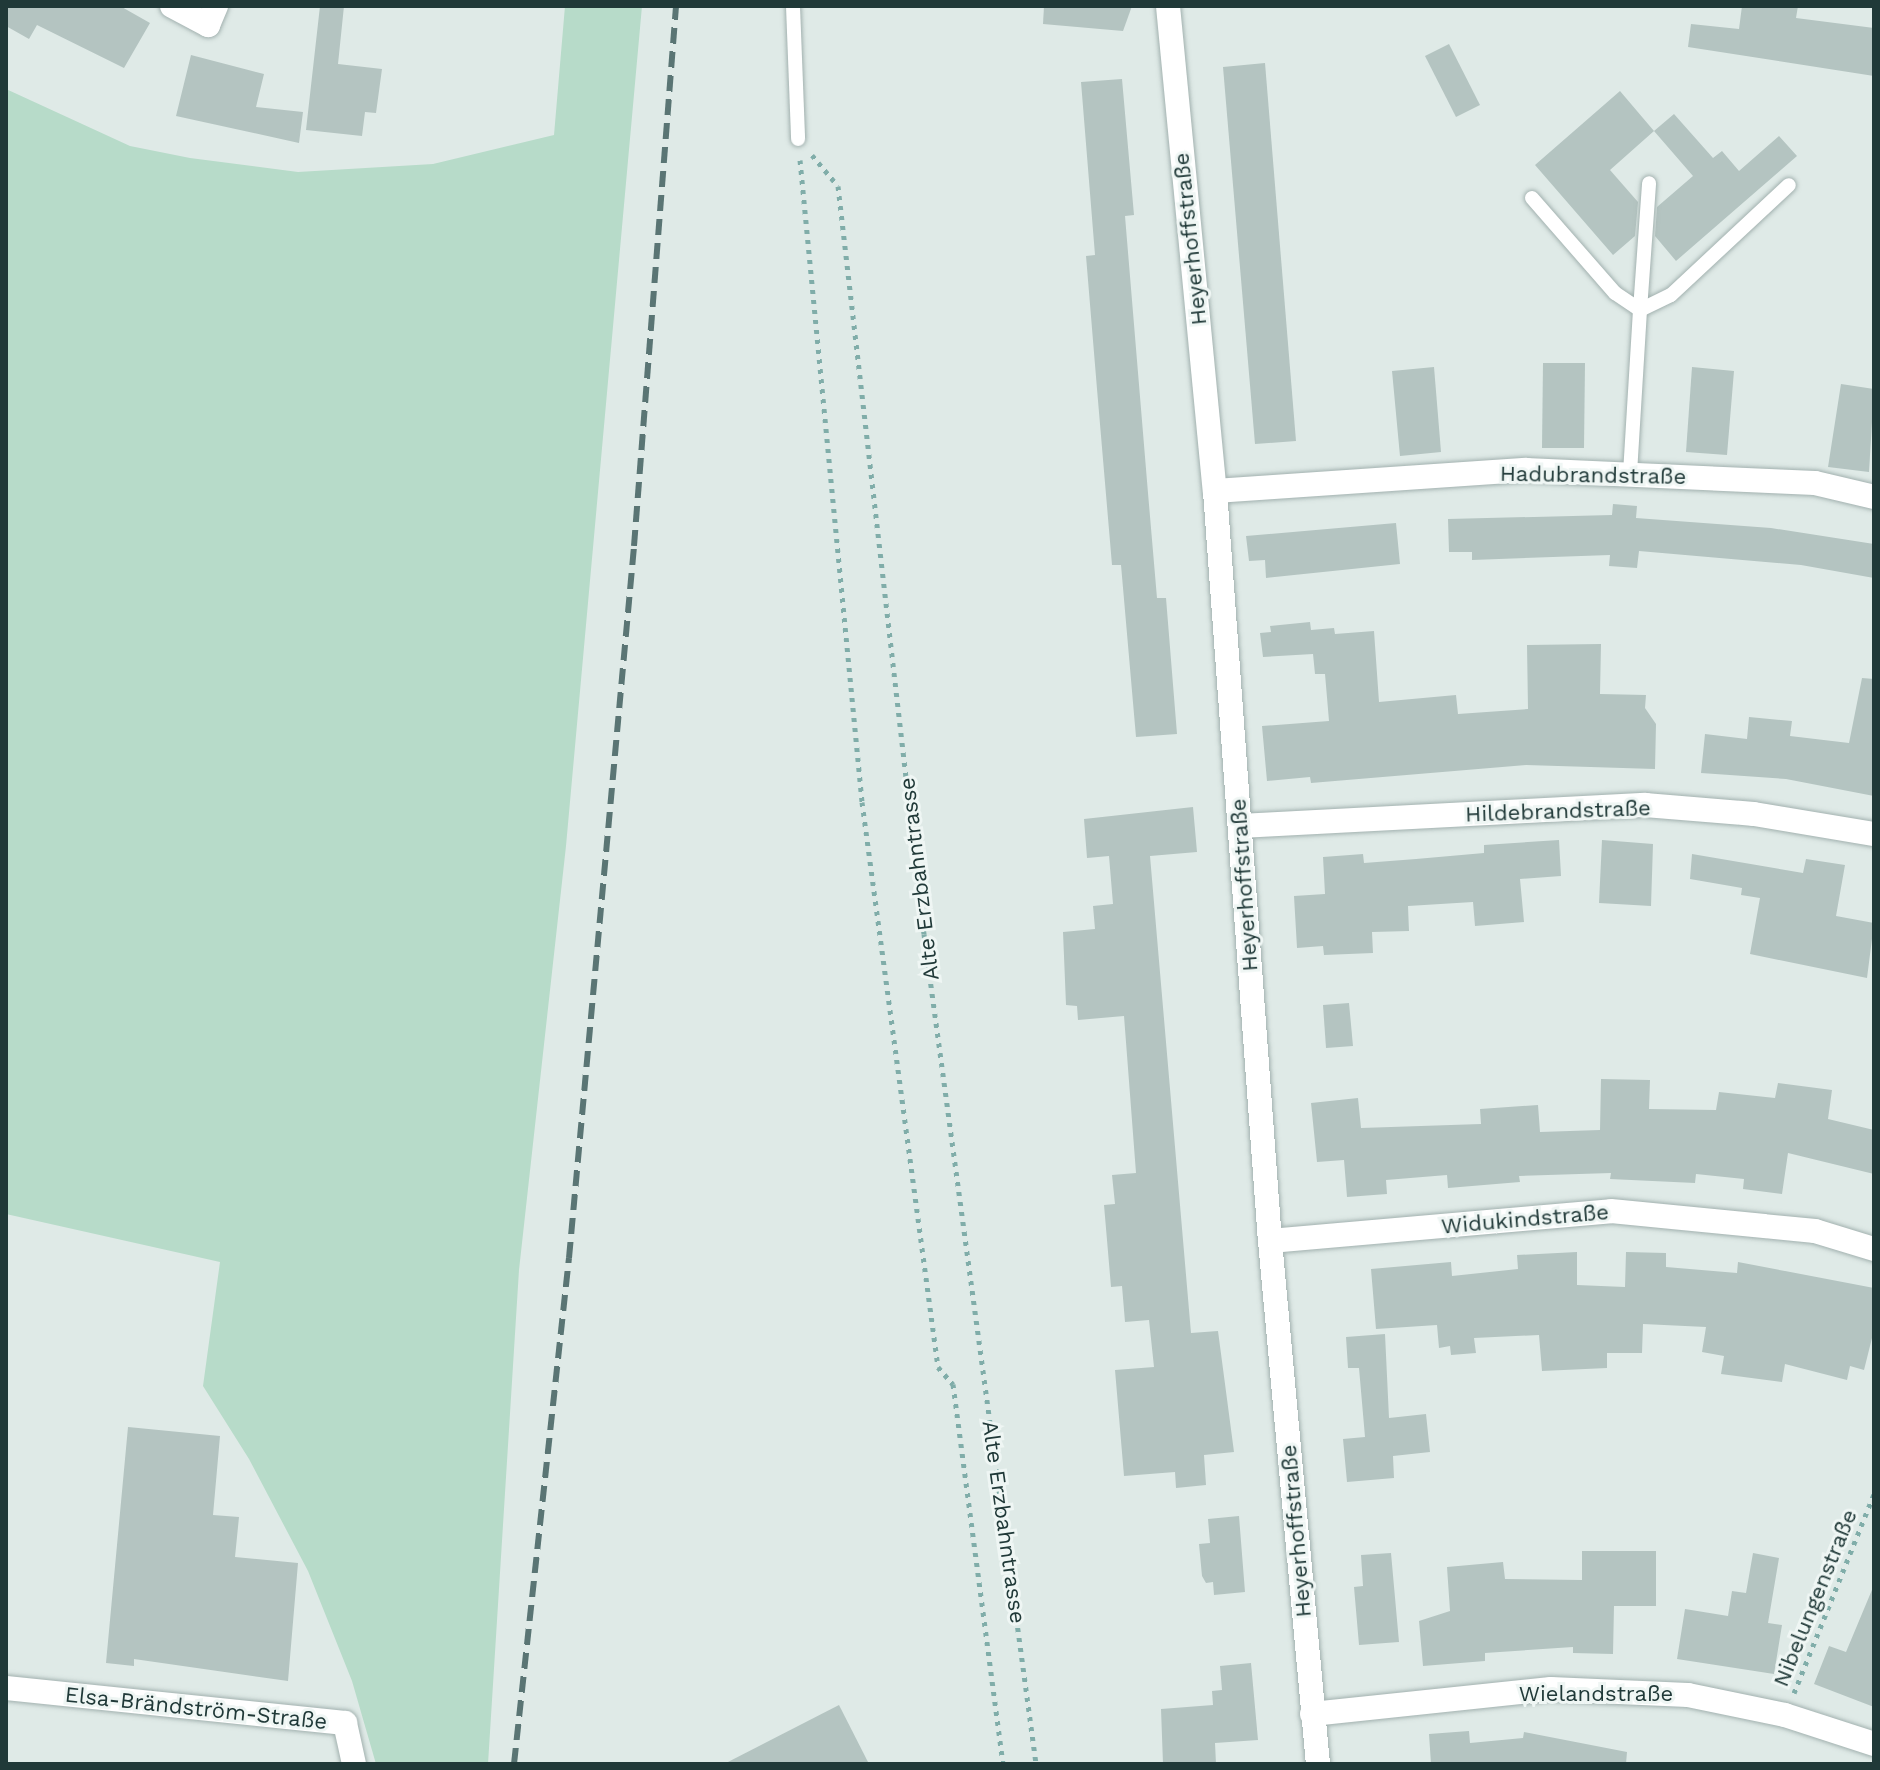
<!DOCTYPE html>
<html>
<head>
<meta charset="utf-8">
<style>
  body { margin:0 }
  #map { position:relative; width:1880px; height:1770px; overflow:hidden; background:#dfeae7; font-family:"Work Sans",sans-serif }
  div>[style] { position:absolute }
  .green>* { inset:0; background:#b7dbc9 }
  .building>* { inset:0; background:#b4c4c1 }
  .path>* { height:5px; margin-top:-2.5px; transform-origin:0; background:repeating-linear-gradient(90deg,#80ada9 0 4px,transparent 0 10px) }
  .roads { filter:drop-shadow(0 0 2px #a2b1af) drop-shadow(0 0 2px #a2b1af) }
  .service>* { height:14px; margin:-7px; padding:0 7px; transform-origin:7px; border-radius:7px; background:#fff }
  .minor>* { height:24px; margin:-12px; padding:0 12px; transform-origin:12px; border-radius:12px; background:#fff }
  .rail>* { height:6px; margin-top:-3px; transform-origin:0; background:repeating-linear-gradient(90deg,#5a7574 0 16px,transparent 0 24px) }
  span { translate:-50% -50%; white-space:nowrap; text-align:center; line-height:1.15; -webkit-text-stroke:6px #eff6f4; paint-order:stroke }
  .street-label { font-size:22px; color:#203938 }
  .frame { position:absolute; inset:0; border:8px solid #203938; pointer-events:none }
</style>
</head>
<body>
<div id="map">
  <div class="green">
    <i style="clip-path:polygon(565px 6px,642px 6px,566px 846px,519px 1270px,488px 1764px,376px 1764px,352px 1681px,308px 1571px,249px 1459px,203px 1386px,220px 1262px,6px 1214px,6px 89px,130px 146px,190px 158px,298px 172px,433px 164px,554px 135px)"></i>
  </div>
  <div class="building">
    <i style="clip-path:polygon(6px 6px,120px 6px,150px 23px,124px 68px,37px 25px,29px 39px,6px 26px)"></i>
    <i style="clip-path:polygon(320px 6px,344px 6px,338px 64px,382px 69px,376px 113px,365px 112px,362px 136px,306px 130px)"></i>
    <i style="clip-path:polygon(1044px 6px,1132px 6px,1123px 31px,1043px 24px)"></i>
    <i style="clip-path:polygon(1742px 6px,1798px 6px,1796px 18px,1874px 28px,1874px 76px,1688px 47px,1691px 24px,1739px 29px)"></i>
    <i style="clip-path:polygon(1449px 44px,1480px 105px,1456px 117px,1425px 56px)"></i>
    <i style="clip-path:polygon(191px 55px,264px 74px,256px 107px,303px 112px,299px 143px,176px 116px)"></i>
    <i style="clip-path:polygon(1265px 63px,1296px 441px,1255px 444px,1223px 67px)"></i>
    <i style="clip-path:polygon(1122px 79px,1134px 215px,1125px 216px,1148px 493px,1157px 598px,1166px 598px,1177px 734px,1136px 737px,1121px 565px,1112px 565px,1097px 389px,1086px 256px,1095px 255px,1081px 82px)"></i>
    <i style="clip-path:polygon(1620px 91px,1654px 131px,1610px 170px,1638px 202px,1635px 236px,1613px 255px,1535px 165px)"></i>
    <i style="clip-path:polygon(1674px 114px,1713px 158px,1722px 151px,1739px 171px,1779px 136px,1797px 156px,1676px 261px,1655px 236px,1657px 207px,1693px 176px,1654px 131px)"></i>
    <i style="clip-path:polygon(1543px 363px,1585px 363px,1584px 448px,1542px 448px)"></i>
    <i style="clip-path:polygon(1434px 367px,1441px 452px,1400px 456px,1392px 371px)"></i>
    <i style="clip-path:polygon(1692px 367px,1734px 371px,1727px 455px,1686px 452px)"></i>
    <i style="clip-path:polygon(1841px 384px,1874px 389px,1869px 472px,1828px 467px)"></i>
    <i style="clip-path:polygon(1613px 504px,1637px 506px,1636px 518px,1771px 528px,1874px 544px,1874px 578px,1801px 565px,1639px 551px,1637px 568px,1609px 566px,1610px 555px,1472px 560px,1472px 552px,1449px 552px,1448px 519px,1612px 515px)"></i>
    <i style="clip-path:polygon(1396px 523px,1400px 564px,1266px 578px,1265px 560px,1249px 561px,1246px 536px)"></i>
    <i style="clip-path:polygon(1310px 622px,1311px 630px,1334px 628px,1335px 634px,1374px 631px,1379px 702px,1456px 695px,1458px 714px,1528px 709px,1527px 645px,1601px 644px,1600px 694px,1646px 695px,1645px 708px,1656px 724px,1655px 769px,1526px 765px,1311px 783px,1310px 777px,1267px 781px,1262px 726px,1329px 721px,1325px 674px,1315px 674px,1313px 654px,1263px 657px,1260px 633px,1271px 632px,1270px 626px)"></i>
    <i style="clip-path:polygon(1862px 678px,1874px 679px,1874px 796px,1786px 779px,1701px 773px,1705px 734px,1747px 739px,1749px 717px,1792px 721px,1790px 736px,1849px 743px)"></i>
    <i style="clip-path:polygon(1193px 807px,1197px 852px,1150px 856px,1191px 1333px,1218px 1331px,1234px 1452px,1204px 1455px,1206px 1485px,1176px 1488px,1175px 1472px,1124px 1476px,1115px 1370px,1154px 1367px,1149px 1320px,1125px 1322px,1122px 1286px,1111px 1287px,1104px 1205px,1115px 1204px,1112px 1175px,1136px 1173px,1124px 1016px,1078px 1020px,1077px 1006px,1066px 1005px,1063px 932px,1095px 929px,1093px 906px,1113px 904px,1109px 856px,1087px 858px,1084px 819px)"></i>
    <i style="clip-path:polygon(1559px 840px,1561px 876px,1520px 879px,1524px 922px,1475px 926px,1473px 902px,1408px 906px,1409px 931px,1372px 932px,1373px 953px,1324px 955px,1323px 946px,1297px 948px,1294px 896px,1325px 894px,1323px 857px,1363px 854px,1364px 863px,1416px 859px,1484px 853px,1484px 845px)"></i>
    <i style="clip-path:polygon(1602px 840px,1653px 844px,1651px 906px,1599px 903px)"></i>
    <i style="clip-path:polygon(1692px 854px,1803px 873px,1806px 859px,1845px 865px,1836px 916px,1874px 923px,1867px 978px,1750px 954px,1760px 898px,1741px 895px,1742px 888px,1690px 879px)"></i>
    <i style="clip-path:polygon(1349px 1003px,1353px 1046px,1326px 1048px,1323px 1005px)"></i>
    <i style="clip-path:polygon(1601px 1079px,1650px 1080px,1649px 1109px,1716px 1110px,1719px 1092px,1775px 1098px,1778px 1083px,1832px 1090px,1828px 1119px,1874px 1130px,1874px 1174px,1788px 1153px,1782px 1194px,1743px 1189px,1744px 1179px,1696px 1174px,1695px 1183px,1610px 1179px,1611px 1173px,1519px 1176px,1520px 1182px,1448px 1188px,1447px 1175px,1386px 1180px,1387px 1194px,1347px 1197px,1344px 1160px,1317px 1162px,1311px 1103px,1358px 1098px,1361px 1128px,1481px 1124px,1480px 1109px,1538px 1105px,1540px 1132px,1600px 1130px)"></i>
    <i style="clip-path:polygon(1577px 1252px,1577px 1285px,1625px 1287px,1626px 1252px,1666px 1253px,1666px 1267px,1737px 1273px,1738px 1262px,1874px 1288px,1874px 1330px,1864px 1370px,1850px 1366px,1847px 1380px,1785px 1364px,1782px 1382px,1721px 1374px,1724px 1356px,1702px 1352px,1706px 1327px,1643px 1324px,1642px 1353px,1607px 1353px,1607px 1368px,1542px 1371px,1539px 1335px,1474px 1338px,1476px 1353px,1451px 1355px,1450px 1346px,1439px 1348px,1437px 1325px,1376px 1329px,1371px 1269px,1451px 1262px,1452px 1276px,1518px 1269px,1517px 1255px)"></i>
    <i style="clip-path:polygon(1385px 1334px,1389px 1418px,1426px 1414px,1430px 1452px,1393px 1456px,1394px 1478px,1347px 1482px,1343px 1439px,1365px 1437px,1359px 1368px,1348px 1368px,1346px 1337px)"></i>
    <i style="clip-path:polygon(128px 1427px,220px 1436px,213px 1515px,239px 1517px,235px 1557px,298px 1563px,288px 1681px,134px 1659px,134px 1666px,106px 1663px)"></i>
    <i style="clip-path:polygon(1239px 1516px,1245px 1592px,1214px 1595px,1213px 1582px,1206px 1583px,1202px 1576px,1199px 1544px,1210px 1543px,1208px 1519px)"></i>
    <i style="clip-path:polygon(1582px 1551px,1656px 1551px,1656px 1606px,1614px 1606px,1613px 1654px,1573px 1653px,1573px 1647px,1485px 1653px,1485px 1661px,1423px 1666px,1419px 1621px,1450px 1611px,1447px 1567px,1503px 1562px,1505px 1579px,1582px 1580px)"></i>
    <i style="clip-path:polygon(1391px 1553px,1399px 1642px,1359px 1645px,1354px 1587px,1363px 1586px,1361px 1555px)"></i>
    <i style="clip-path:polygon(1753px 1553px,1779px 1558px,1768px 1623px,1782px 1625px,1774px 1674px,1677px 1659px,1685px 1609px,1728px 1616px,1732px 1591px,1746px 1593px)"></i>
    <i style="clip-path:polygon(1874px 1585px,1874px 1707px,1814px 1684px,1829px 1646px,1846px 1652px)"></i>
    <i style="clip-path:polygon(1251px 1663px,1258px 1740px,1215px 1743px,1216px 1764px,1163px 1764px,1161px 1709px,1213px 1705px,1212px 1691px,1222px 1690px,1220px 1666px)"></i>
    <i style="clip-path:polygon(839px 1705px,869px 1764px,724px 1764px)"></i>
    <i style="clip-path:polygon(1469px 1731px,1470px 1743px,1523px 1738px,1524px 1732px,1627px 1752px,1626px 1764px,1431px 1764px,1429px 1734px)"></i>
  </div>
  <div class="path">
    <i style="left:812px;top:155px;width:40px;rotate:50deg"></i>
    <i style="left:838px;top:186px;width:753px;rotate:83.44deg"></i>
    <i style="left:924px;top:934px;width:838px;rotate:82.31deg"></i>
    <i style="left:800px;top:160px;width:645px;rotate:84.48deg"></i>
    <i style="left:862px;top:802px;width:570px;rotate:82.34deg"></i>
    <i style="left:938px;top:1367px;width:23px;rotate:49deg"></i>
    <i style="left:953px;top:1384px;width:383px;rotate:82.5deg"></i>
    <i style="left:1794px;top:1693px;width:214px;rotate:-68.1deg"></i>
  </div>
  <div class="roads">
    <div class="service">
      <i style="left:793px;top:6px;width:133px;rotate:87.8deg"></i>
      <i style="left:1532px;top:198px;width:126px;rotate:48.9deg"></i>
      <i style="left:1615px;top:293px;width:30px;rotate:34deg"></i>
      <i style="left:1640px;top:310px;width:165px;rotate:93.5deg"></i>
      <i style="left:1640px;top:310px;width:34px;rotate:-26deg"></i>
      <i style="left:1671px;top:295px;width:161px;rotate:-43deg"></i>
      <i style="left:1640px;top:310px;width:127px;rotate:-85.9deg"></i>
    </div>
    <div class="minor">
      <i style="left:172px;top:6px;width:41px;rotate:27.8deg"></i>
      <i style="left:208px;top:25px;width:21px;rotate:-67deg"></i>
      <i style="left:1168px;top:6px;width:487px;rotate:84.5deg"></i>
      <i style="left:1215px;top:491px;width:752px;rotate:85.81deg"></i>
      <i style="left:1270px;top:1241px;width:525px;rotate:84.76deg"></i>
      <i style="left:1215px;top:491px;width:312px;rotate:-3.9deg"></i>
      <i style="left:1526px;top:470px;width:289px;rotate:2.6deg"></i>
      <i style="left:1815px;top:483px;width:61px;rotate:13.3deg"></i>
      <i style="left:1240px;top:826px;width:406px;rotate:-3deg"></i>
      <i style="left:1645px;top:805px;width:109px;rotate:4.7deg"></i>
      <i style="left:1754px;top:814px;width:122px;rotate:9.5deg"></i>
      <i style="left:1270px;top:1241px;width:342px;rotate:-5deg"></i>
      <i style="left:1611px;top:1211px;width:205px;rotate:5.6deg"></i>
      <i style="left:1815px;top:1231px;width:62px;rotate:17deg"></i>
      <i style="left:6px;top:1688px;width:341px;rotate:5.9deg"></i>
      <i style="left:345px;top:1723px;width:42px;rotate:77.6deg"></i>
      <i style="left:1312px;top:1714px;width:240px;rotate:-6deg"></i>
      <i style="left:1551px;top:1689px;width:137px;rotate:2.5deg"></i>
      <i style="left:1688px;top:1695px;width:99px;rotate:11.7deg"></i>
      <i style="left:1785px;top:1715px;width:94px;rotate:18deg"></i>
    </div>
  </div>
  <div class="rail">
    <i style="left:514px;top:1764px;width:509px;rotate:-83.8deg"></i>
    <i style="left:569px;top:1258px;width:715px;rotate:-84.78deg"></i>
    <i style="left:634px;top:546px;width:542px;rotate:-85.55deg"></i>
  </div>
  <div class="street-label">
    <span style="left:1190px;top:239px;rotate:-96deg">Heyerhoffstraße</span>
    <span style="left:1593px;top:475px;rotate:1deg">Hadubrandstraße</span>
    <span style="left:1558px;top:811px;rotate:-2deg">Hildebrandstraße</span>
    <span style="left:919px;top:879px;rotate:-97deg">Alte Erzbahntrasse</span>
    <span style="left:1244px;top:885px;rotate:-94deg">Heyerhoffstraße</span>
    <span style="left:1525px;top:1219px;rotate:-5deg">Widukindstraße</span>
    <span style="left:1004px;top:1522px;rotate:82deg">Alte Erzbahntrasse</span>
    <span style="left:1296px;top:1531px;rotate:-95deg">Heyerhoffstraße</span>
    <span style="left:1815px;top:1598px;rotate:-68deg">Nibelungenstraße</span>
    <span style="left:1596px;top:1694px">Wielandstraße</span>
    <span style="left:196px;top:1708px;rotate:6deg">Elsa-Brändström-Straße</span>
  </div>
  <div class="frame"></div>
</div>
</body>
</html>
